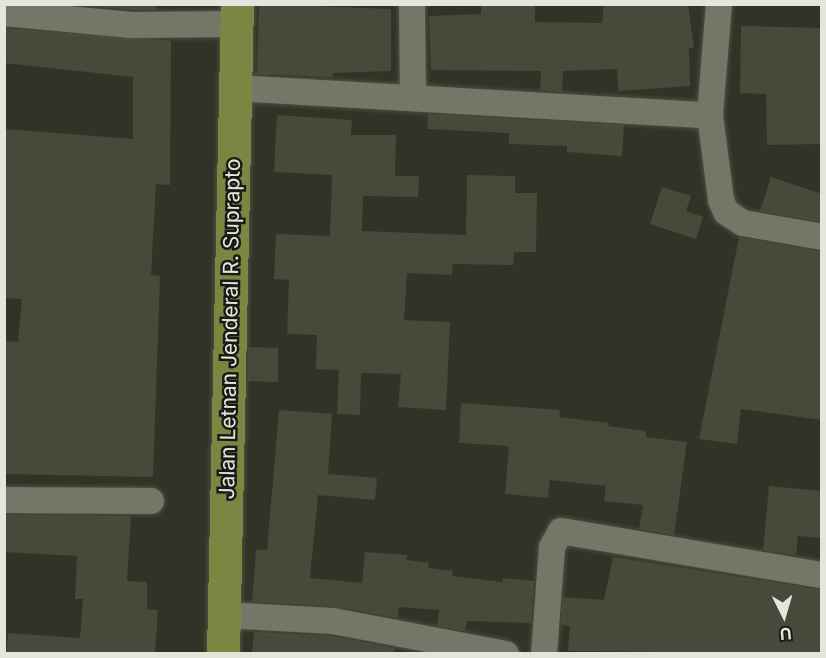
<!DOCTYPE html>
<html>
<head>
<meta charset="utf-8">
<style>
  body { margin:0 }
  #map { position:relative; width:826px; height:658px; overflow:hidden; background:#303325; font-family:Inter,sans-serif }
  div>[style] { position:absolute }
  .building>* { inset:0; background:#474a3b }
  .roads { filter:drop-shadow(0 0 2px #4d5043) drop-shadow(0 0 2px #4d5043) }
  .street>* { height:26px; margin:-13px; padding:0 13px; transform-origin:13px; border-radius:13px; background:#747767 }
  .primary>* { height:33px; margin:-16.5px; padding:0 16.5px; transform-origin:16.5px; border-radius:16.5px; background:#7c8643 }
  span { translate:-50% -50%; white-space:nowrap; text-align:center; line-height:1.15; -webkit-text-stroke:5px #191a14; paint-order:stroke }
  .street-label { font-size:21px; color:#e4e6dd }
  .frame { position:absolute; inset:0; border:6px solid #e4e6dd; pointer-events:none }
  .north { position:absolute; left:754px; top:586px; width:60px; height:60px; -webkit-text-stroke:4px #191a14; paint-order:stroke; rotate:175deg; font-size:16px; font-weight:700; line-height:24px; text-align:center; color:#e4e6dd }
  .north::after { content:''; display:block; margin:auto; width:21px; height:27px; background:#e4e6dd; clip-path:polygon(50% 0,100% 100%,50% 72%,0 100%) }
</style>
</head>
<body>
<div id="map">
  <div class="building">
    <i style="clip-path:polygon(74px 4px,156px 4px,156px 10px,132px 10px)"></i>
    <i style="clip-path:polygon(259px 4px,391px 9px,391px 71px,333px 73px,333px 77px,257px 74px)"></i>
    <i style="clip-path:polygon(481px 4px,535px 4px,535px 22px,602px 23px,604px 4px,688px 4px,694px 48px,689px 48px,690px 86px,618px 91px,617px 69px,563px 71px,562px 92px,540px 90px,541px 71px,431px 70px,429px 16px,481px 14px)"></i>
    <i style="clip-path:polygon(741px 26px,822px 28px,822px 144px,767px 145px,766px 94px,740px 93px)"></i>
    <i style="clip-path:polygon(4px 28px,171px 41px,170px 185px,156px 184px,151px 275px,160px 276px,153px 477px,4px 474px,4px 341px,18px 342px,22px 299px,4px 298px,4px 129px,133px 139px,133px 77px,4px 63px)"></i>
    <i style="clip-path:polygon(428px 114px,624px 125px,622px 156px,567px 152px,567px 146px,509px 144px,509px 133px,427px 129px)"></i>
    <i style="clip-path:polygon(277px 115px,352px 120px,351px 135px,396px 135px,395px 176px,419px 176px,418px 197px,363px 196px,362px 231px,466px 235px,467px 175px,515px 176px,515px 193px,537px 193px,536px 252px,514px 252px,513px 265px,453px 264px,452px 275px,407px 273px,404px 320px,450px 322px,446px 410px,398px 407px,401px 374px,361px 373px,360px 415px,337px 414px,339px 370px,316px 369px,317px 335px,287px 334px,289px 280px,274px 279px,276px 234px,330px 236px,332px 175px,274px 172px)"></i>
    <i style="clip-path:polygon(771px 177px,822px 194px,822px 222px,760px 211px)"></i>
    <i style="clip-path:polygon(662px 187px,691px 196px,686px 211px,703px 217px,696px 239px,650px 224px)"></i>
    <i style="clip-path:polygon(739px 237px,822px 252px,822px 420px,741px 409px,737px 444px,699px 439px)"></i>
    <i style="clip-path:polygon(248px 347px,278px 348px,278px 382px,248px 381px)"></i>
    <i style="clip-path:polygon(461px 403px,560px 410px,559px 417px,609px 423px,608px 426px,646px 431px,646px 437px,687px 442px,674px 535px,639px 529px,643px 505px,604px 501px,606px 486px,550px 480px,548px 498px,505px 494px,509px 446px,459px 443px)"></i>
    <i style="clip-path:polygon(279px 410px,332px 414px,328px 474px,377px 478px,375px 500px,318px 495px,310px 578px,362px 583px,365px 552px,407px 555px,407px 560px,429px 563px,428px 568px,453px 571px,452px 576px,503px 582px,503px 578px,534px 581px,531px 623px,467px 621px,465px 631px,437px 626px,439px 610px,399px 607px,398px 618px,334px 606px,252px 602px,256px 550px,267px 550px)"></i>
    <i style="clip-path:polygon(769px 486px,822px 491px,822px 538px,798px 536px,796px 555px,763px 550px)"></i>
    <i style="clip-path:polygon(4px 515px,131px 516px,127px 581px,147px 582px,147px 609px,158px 610px,155px 654px,6px 654px,8px 633px,80px 638px,83px 599px,75px 599px,77px 556px,4px 552px)"></i>
    <i style="clip-path:polygon(613px 557px,822px 590px,822px 654px,568px 651px,570px 626px,561px 625px,563px 597px,604px 600px)"></i>
    <i style="clip-path:polygon(254px 632px,331px 636px,395px 648px,394px 654px,252px 654px)"></i>
  </div>
  <div class="roads">
    <div class="street">
      <i style="left:412px;top:4px;width:92px;rotate:89.4deg"></i>
      <i style="left:4px;top:13px;width:128px;rotate:5.4deg"></i>
      <i style="left:131px;top:25px;width:105px;rotate:-0.5deg"></i>
      <i style="left:235px;top:88px;width:476px;rotate:3.3deg"></i>
      <i style="left:710px;top:115px;width:86px;rotate:82.6deg"></i>
      <i style="left:721px;top:200px;width:13px;rotate:67deg"></i>
      <i style="left:726px;top:212px;width:20px;rotate:33deg"></i>
      <i style="left:743px;top:223px;width:80px;rotate:10deg"></i>
      <i style="left:710px;top:115px;width:111px;rotate:-85.4deg"></i>
      <i style="left:4px;top:500px;width:147px;rotate:0.4deg"></i>
      <i style="left:224px;top:615px;width:109px;rotate:3.2deg"></i>
      <i style="left:333px;top:621px;width:176px;rotate:10.8deg"></i>
      <i style="left:544px;top:654px;width:107px;rotate:-85.7deg"></i>
      <i style="left:552px;top:547px;width:18px;rotate:-61deg"></i>
      <i style="left:561px;top:531px;width:265px;rotate:9.6deg"></i>
    </div>
    <div class="primary">
      <i style="left:223px;top:654px;width:650px;rotate:-88.77deg"></i>
    </div>
  </div>
  <div class="street-label">
    <span style="left:230px;top:329px;rotate:-89deg">Jalan Letnan Jenderal R. Suprapto</span>
  </div>
  <div class="frame"></div>
  <div class="north">U</div>
</div>
</body>
</html>
